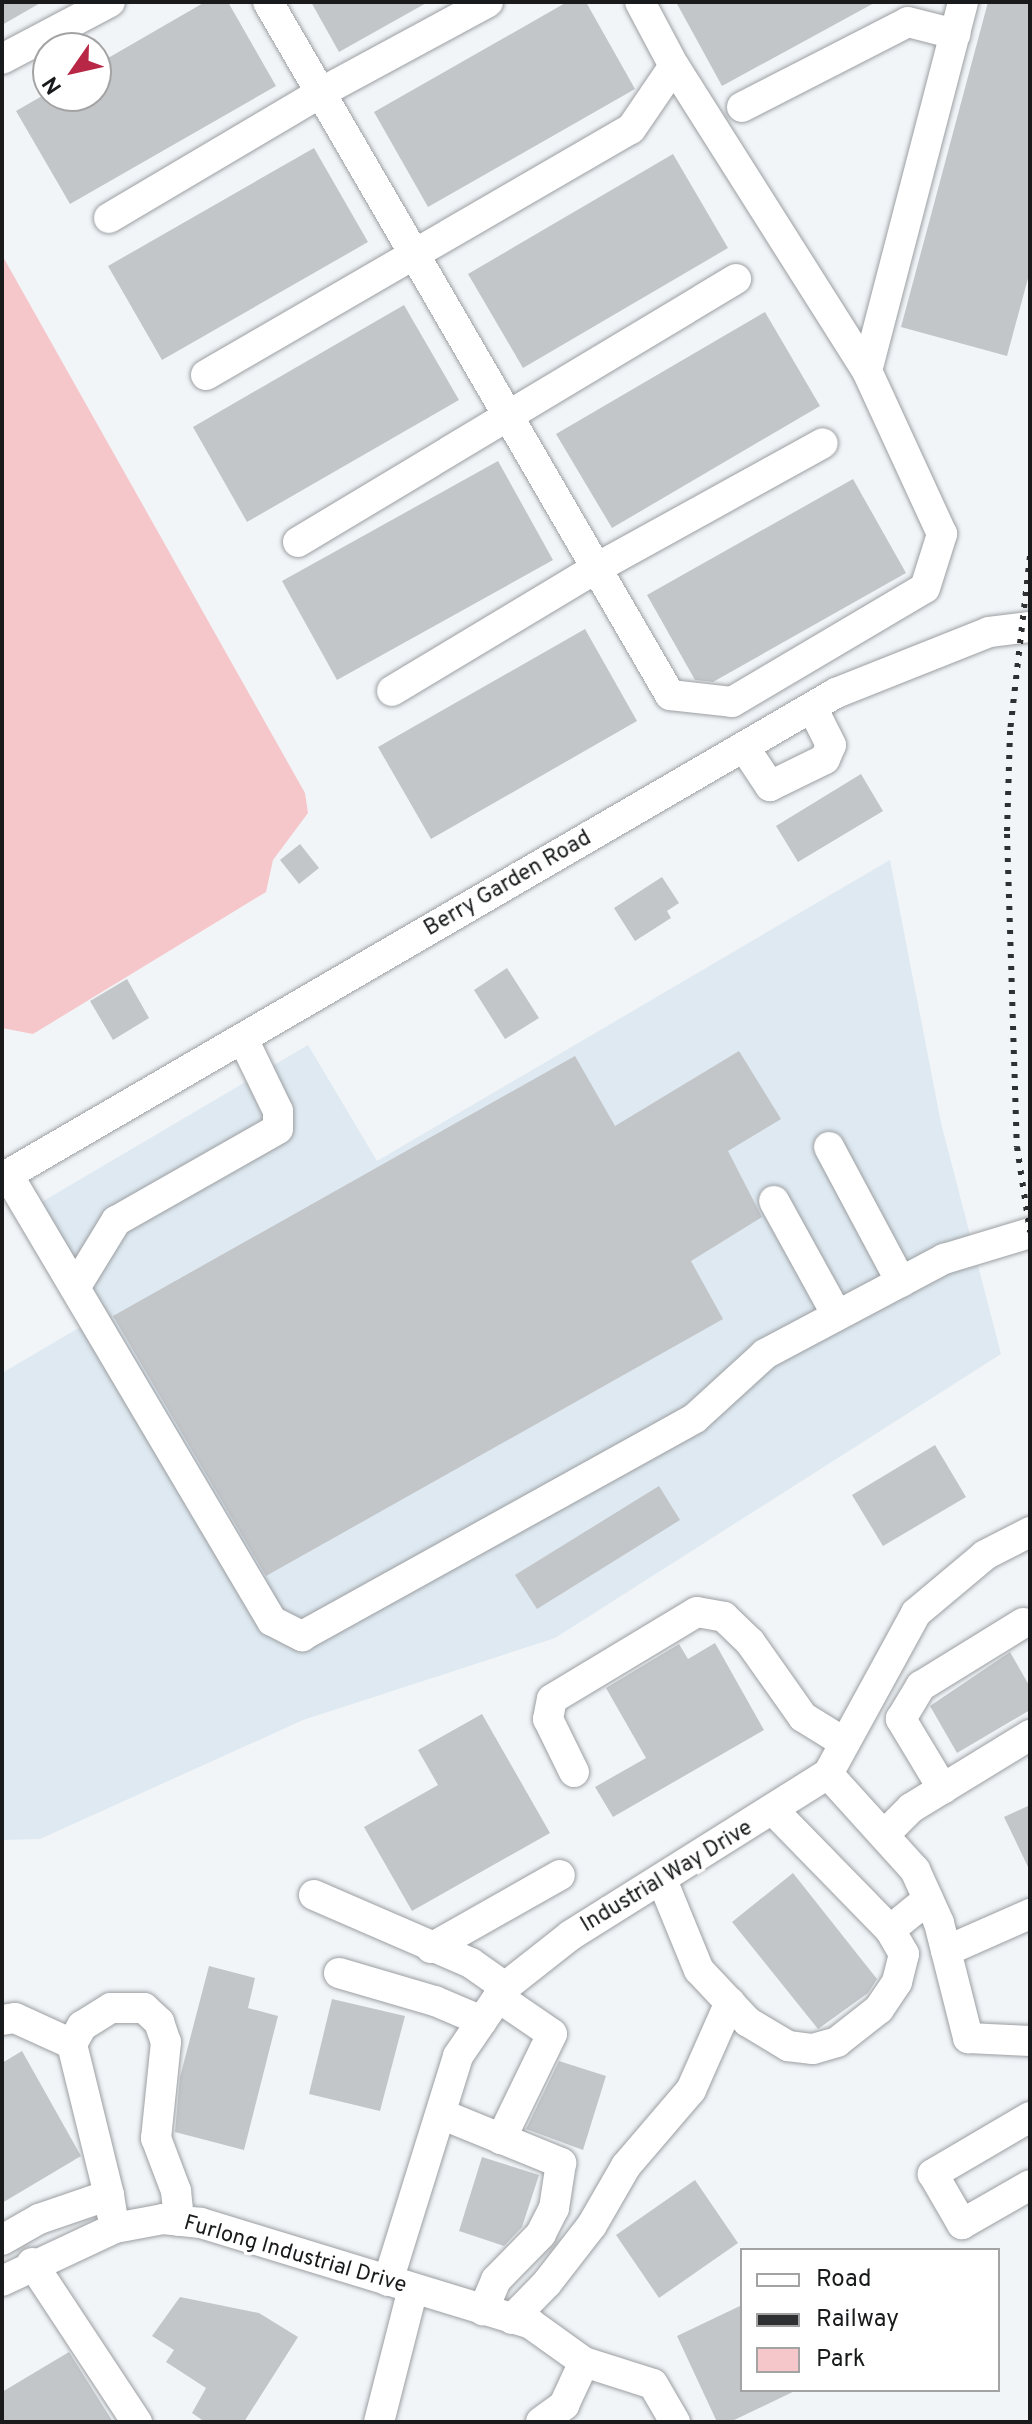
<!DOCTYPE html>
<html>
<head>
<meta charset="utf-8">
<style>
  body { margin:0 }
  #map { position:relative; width:1032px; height:2424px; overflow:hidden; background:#f1f5f8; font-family:Overpass,sans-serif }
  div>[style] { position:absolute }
  .built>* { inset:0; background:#dee9f1 }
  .green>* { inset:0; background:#f6c7ca }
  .building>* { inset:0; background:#c3c6c9 }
  .roads { filter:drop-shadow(0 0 2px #9c9fa2) drop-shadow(0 0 2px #9c9fa2) }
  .minor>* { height:30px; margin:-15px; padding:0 15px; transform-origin:15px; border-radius:15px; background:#fff }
  .rail>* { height:6px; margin-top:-3px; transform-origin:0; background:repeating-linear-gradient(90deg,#2f3032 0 4px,transparent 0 12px) }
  span { translate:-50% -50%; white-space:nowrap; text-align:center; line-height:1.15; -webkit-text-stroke:7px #fff; paint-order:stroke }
  .street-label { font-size:22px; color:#191a1b }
  .frame { position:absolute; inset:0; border:4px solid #191a1b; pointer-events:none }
  .legend { position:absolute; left:740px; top:2248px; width:260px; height:144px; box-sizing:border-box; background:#fff; border:2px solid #a3a3a4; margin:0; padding:10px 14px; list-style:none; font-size:24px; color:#191a1b }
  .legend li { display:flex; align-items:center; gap:16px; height:40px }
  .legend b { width:40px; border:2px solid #a3a3a4 }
  .north { position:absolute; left:32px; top:32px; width:80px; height:80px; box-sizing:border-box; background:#fff; border:2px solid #a3a3a4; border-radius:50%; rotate:236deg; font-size:22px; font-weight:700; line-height:32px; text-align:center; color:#191a1b }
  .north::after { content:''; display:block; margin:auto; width:28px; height:36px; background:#b82745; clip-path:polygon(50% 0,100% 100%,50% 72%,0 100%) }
</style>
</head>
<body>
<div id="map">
  <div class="built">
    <i style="clip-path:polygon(890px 860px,941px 1123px,1001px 1354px,555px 1638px,303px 1720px,40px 1839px,2px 1840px,2px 1373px,82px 1326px,18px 1216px,308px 1045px,377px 1161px)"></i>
  </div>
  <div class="green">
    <i style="clip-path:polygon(2px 255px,305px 793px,308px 813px,273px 860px,266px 892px,33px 1034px,2px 1028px)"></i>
  </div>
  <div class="building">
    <i style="clip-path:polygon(2px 2px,42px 2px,2px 25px)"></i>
    <i style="clip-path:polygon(205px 2px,228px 2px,276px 86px,70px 204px,16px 111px,42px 96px,96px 96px,96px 65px)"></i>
    <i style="clip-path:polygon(311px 2px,428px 2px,339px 52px)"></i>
    <i style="clip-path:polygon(567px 2px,586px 2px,635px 89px,428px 207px,374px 112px)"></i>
    <i style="clip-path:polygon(676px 2px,876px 2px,722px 86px)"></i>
    <i style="clip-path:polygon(988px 2px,1030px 2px,1030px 271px,1007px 356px,901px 327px)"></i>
    <i style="clip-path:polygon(314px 148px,368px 242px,162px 360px,108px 266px)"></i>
    <i style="clip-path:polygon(673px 154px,728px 248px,523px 368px,468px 274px)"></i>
    <i style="clip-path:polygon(404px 305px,459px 400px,247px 522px,193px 427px)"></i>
    <i style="clip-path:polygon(765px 312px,820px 406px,612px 528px,556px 434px)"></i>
    <i style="clip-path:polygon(498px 461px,553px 560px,337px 680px,282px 581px)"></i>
    <i style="clip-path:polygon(853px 479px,906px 573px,713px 682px,695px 680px,647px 595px)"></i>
    <i style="clip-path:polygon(585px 629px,637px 721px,431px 839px,378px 747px)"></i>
    <i style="clip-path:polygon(861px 774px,883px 811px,798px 862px,776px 826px)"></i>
    <i style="clip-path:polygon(300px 844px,319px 868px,299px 884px,280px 860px)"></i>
    <i style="clip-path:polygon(662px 877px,679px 903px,667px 911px,671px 918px,635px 941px,614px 908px)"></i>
    <i style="clip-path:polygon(507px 968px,539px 1018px,505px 1039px,474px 990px)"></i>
    <i style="clip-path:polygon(127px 979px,149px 1018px,113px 1040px,90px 1001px)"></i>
    <i style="clip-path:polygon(739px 1051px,781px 1119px,728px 1151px,762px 1217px,691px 1261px,723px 1319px,266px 1576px,113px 1316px,575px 1056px,615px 1126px)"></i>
    <i style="clip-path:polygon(935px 1445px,966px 1497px,883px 1546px,852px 1495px)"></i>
    <i style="clip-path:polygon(659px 1486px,680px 1520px,537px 1609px,515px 1575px)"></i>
    <i style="clip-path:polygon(715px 1643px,764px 1730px,613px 1817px,595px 1787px,646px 1758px,606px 1688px,679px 1644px,688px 1659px)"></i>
    <i style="clip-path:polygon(1010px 1652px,1030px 1687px,1030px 1710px,957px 1753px,930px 1706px)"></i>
    <i style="clip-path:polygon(482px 1714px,550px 1833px,412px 1911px,364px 1827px,438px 1785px,418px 1750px)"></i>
    <i style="clip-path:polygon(1030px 1805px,1030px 1871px,1004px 1817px)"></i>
    <i style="clip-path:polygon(793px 1873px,877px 1979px,868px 1993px,818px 2029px,732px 1922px)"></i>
    <i style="clip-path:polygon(209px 1966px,255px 1978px,248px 2008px,278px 2016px,244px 2150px,175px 2132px,180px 2077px)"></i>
    <i style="clip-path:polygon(332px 1999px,405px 2016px,380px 2111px,309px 2094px)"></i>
    <i style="clip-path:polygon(22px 2051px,81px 2156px,2px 2203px,2px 2063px)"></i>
    <i style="clip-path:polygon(559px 2061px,606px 2076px,583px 2150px,526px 2129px)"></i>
    <i style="clip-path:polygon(482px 2157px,539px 2175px,522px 2227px,504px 2246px,459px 2231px)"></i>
    <i style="clip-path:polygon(695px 2180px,738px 2243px,659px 2298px,616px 2235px)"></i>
    <i style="clip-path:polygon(180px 2297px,259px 2313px,298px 2337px,244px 2422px,205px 2422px,192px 2413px,206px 2388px,166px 2362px,174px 2350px,152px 2336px)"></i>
    <i style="clip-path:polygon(742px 2305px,742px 2390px,797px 2390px,730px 2422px,717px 2422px,677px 2336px)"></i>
    <i style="clip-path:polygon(69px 2352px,113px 2422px,2px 2422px,2px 2392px)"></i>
  </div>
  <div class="roads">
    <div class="minor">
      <i style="left:268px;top:2px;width:801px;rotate:59.88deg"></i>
      <i style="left:670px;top:695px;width:62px;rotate:6.4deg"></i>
      <i style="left:732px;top:702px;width:224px;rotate:-30.6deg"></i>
      <i style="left:925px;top:588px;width:57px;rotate:-72.5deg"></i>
      <i style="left:942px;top:534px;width:179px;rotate:-114.7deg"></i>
      <i style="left:867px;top:371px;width:361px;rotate:-122.3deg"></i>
      <i style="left:674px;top:66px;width:72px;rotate:-118deg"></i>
      <i style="left:2px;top:59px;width:122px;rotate:-27.8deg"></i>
      <i style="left:742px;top:107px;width:186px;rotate:-27.1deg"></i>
      <i style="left:908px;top:22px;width:49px;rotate:14.3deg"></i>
      <i style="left:109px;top:218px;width:245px;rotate:-30.6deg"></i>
      <i style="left:320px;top:93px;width:191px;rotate:-28.4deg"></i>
      <i style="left:867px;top:371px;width:381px;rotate:-75.4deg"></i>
      <i style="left:206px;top:375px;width:491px;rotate:-30.1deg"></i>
      <i style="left:631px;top:129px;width:76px;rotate:-55.7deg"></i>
      <i style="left:298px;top:542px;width:511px;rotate:-30.98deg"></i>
      <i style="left:392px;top:691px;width:237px;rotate:-31deg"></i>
      <i style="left:595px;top:569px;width:260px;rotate:-28.9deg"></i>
      <i style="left:744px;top:747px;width:47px;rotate:56.3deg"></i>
      <i style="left:770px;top:786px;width:61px;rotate:-26.1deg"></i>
      <i style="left:825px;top:759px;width:15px;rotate:-67deg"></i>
      <i style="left:831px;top:745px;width:42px;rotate:-116.6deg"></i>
      <i style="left:829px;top:1147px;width:153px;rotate:61.9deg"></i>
      <i style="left:8px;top:1175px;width:518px;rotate:59.38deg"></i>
      <i style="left:272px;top:1621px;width:34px;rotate:27deg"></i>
      <i style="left:302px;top:1636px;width:449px;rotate:-29deg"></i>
      <i style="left:695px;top:1418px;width:95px;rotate:-42.4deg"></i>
      <i style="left:765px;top:1354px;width:203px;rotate:-28deg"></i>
      <i style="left:944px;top:1259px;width:90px;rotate:-16.8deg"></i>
      <i style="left:2px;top:1178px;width:965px;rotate:-30.18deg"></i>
      <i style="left:836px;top:693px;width:165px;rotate:-21.7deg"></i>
      <i style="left:989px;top:632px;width:41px;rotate:-7deg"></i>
      <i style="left:774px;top:1201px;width:130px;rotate:61.1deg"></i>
      <i style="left:75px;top:1288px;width:79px;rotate:-58.5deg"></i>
      <i style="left:116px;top:1221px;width:186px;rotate:-29.6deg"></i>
      <i style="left:278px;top:1129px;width:18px;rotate:-90deg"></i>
      <i style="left:278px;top:1111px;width:80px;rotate:-115.9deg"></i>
      <i style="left:574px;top:1772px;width:59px;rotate:-116.1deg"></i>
      <i style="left:548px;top:1719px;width:20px;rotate:-79deg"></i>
      <i style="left:552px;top:1699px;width:169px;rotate:-31deg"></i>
      <i style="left:697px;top:1612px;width:27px;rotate:10deg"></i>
      <i style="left:724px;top:1617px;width:36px;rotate:44deg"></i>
      <i style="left:750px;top:1642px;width:92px;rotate:54.8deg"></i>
      <i style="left:803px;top:1717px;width:49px;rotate:31.8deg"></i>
      <i style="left:828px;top:1774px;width:130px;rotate:47.8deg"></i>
      <i style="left:915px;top:1870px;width:58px;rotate:65.6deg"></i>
      <i style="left:939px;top:1923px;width:119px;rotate:75.8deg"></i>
      <i style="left:968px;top:2038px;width:62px;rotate:2.8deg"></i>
      <i style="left:943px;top:1789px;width:82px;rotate:-121deg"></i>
      <i style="left:901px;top:1719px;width:39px;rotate:-59deg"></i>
      <i style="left:921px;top:1686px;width:120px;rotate:-31.7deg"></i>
      <i style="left:774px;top:1811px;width:166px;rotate:45.7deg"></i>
      <i style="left:890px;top:1930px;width:49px;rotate:-39.2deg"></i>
      <i style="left:886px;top:1833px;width:35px;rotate:-45deg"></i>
      <i style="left:911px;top:1808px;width:140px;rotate:-31.5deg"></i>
      <i style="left:662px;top:1880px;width:97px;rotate:67.7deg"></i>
      <i style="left:699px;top:1970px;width:71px;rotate:46.7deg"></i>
      <i style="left:748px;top:2022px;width:47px;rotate:31deg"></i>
      <i style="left:788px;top:2046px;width:25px;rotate:7deg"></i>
      <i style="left:813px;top:2049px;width:25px;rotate:-16deg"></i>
      <i style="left:837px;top:2042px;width:53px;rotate:-38.2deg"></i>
      <i style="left:879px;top:2009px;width:32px;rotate:-56deg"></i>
      <i style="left:897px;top:1982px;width:29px;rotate:-76deg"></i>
      <i style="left:904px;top:1954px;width:28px;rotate:-120deg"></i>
      <i style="left:314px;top:1895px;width:171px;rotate:23.4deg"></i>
      <i style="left:471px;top:1963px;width:42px;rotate:35.2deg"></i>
      <i style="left:431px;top:1948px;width:148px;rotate:-29.5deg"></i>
      <i style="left:946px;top:1951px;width:92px;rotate:-23.8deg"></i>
      <i style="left:339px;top:1973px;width:100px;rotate:16.3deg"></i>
      <i style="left:435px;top:2001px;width:51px;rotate:23.1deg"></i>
      <i style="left:498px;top:1997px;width:65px;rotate:34.4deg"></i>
      <i style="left:552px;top:2034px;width:117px;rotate:115.9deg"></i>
      <i style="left:2px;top:2020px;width:13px;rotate:-9deg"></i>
      <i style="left:15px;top:2018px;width:63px;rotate:24.5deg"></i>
      <i style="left:441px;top:2114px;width:130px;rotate:22.2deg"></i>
      <i style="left:561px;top:2163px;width:46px;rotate:98.8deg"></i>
      <i style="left:554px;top:2208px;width:29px;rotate:117deg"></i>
      <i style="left:541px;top:2234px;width:64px;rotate:134.4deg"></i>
      <i style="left:496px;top:2280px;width:33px;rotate:113deg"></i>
      <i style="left:1030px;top:2117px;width:113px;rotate:149.6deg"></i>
      <i style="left:933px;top:2174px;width:58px;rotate:59.9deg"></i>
      <i style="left:962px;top:2224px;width:78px;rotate:-29.8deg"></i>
      <i style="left:109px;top:2195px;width:155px;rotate:-103.8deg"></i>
      <i style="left:72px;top:2044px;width:21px;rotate:-61deg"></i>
      <i style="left:82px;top:2026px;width:34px;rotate:-32deg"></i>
      <i style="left:111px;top:2008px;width:33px"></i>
      <i style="left:144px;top:2008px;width:21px;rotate:43deg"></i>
      <i style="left:159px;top:2022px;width:21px;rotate:71deg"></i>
      <i style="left:166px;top:2042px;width:97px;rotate:95.9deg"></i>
      <i style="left:156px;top:2138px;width:57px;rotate:69.3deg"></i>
      <i style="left:176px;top:2191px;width:30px;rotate:84deg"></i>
      <i style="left:2px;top:2240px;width:43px;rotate:-29.6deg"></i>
      <i style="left:39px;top:2219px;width:74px;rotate:-18.9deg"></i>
      <i style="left:109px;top:2195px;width:19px;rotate:81deg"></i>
      <i style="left:32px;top:2263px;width:191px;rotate:56.6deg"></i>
      <i style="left:2px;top:2281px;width:125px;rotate:-25.1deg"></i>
      <i style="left:115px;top:2228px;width:49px;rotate:-10.6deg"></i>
      <i style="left:163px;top:2219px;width:38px;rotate:6deg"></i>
      <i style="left:201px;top:2223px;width:345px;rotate:17deg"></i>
      <i style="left:531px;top:2324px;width:65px;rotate:35.6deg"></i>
      <i style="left:584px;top:2362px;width:72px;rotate:17.7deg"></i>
      <i style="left:653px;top:2384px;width:44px;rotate:59.9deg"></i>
      <i style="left:388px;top:2281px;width:236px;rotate:-72.7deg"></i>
      <i style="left:458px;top:2056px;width:83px;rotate:-55.7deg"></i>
      <i style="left:505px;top:1987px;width:84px;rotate:-38.2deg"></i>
      <i style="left:571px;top:1935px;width:303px;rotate:-32.1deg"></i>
      <i style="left:828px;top:1774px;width:183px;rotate:-61.3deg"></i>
      <i style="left:916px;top:1613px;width:90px;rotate:-40deg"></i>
      <i style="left:985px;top:1555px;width:51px;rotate:-27.1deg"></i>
      <i style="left:512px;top:2319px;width:50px;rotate:-45.8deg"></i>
      <i style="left:547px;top:2283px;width:73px;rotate:-52.2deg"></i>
      <i style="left:592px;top:2225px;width:68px;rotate:-60deg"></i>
      <i style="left:626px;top:2166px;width:100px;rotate:-49.5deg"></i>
      <i style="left:691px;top:2090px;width:96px;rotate:-66.1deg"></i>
      <i style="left:379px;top:2422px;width:137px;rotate:-75.7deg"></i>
      <i style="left:541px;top:2422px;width:29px;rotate:-36deg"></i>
      <i style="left:564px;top:2405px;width:47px;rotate:-65.1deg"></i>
    </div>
  </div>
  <div class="rail">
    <i style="left:1030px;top:556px;width:176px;rotate:96.5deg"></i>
    <i style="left:1010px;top:731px;width:103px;rotate:91.7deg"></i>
    <i style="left:1007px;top:834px;width:313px;rotate:88.2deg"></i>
    <i style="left:1017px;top:1147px;width:86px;rotate:81.3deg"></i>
  </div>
  <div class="street-label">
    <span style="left:508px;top:884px;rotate:-30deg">Berry Garden Road</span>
    <span style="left:667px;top:1877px;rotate:-31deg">Industrial Way Drive</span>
    <span style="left:295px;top:2255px;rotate:16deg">Furlong Industrial Drive</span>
  </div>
  <div class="frame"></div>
  <ul class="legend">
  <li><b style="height:10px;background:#fff"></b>Road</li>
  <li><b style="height:10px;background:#2f3032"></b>Railway</li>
  <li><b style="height:22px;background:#f6c7ca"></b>Park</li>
  </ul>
  <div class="north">N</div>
</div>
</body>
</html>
